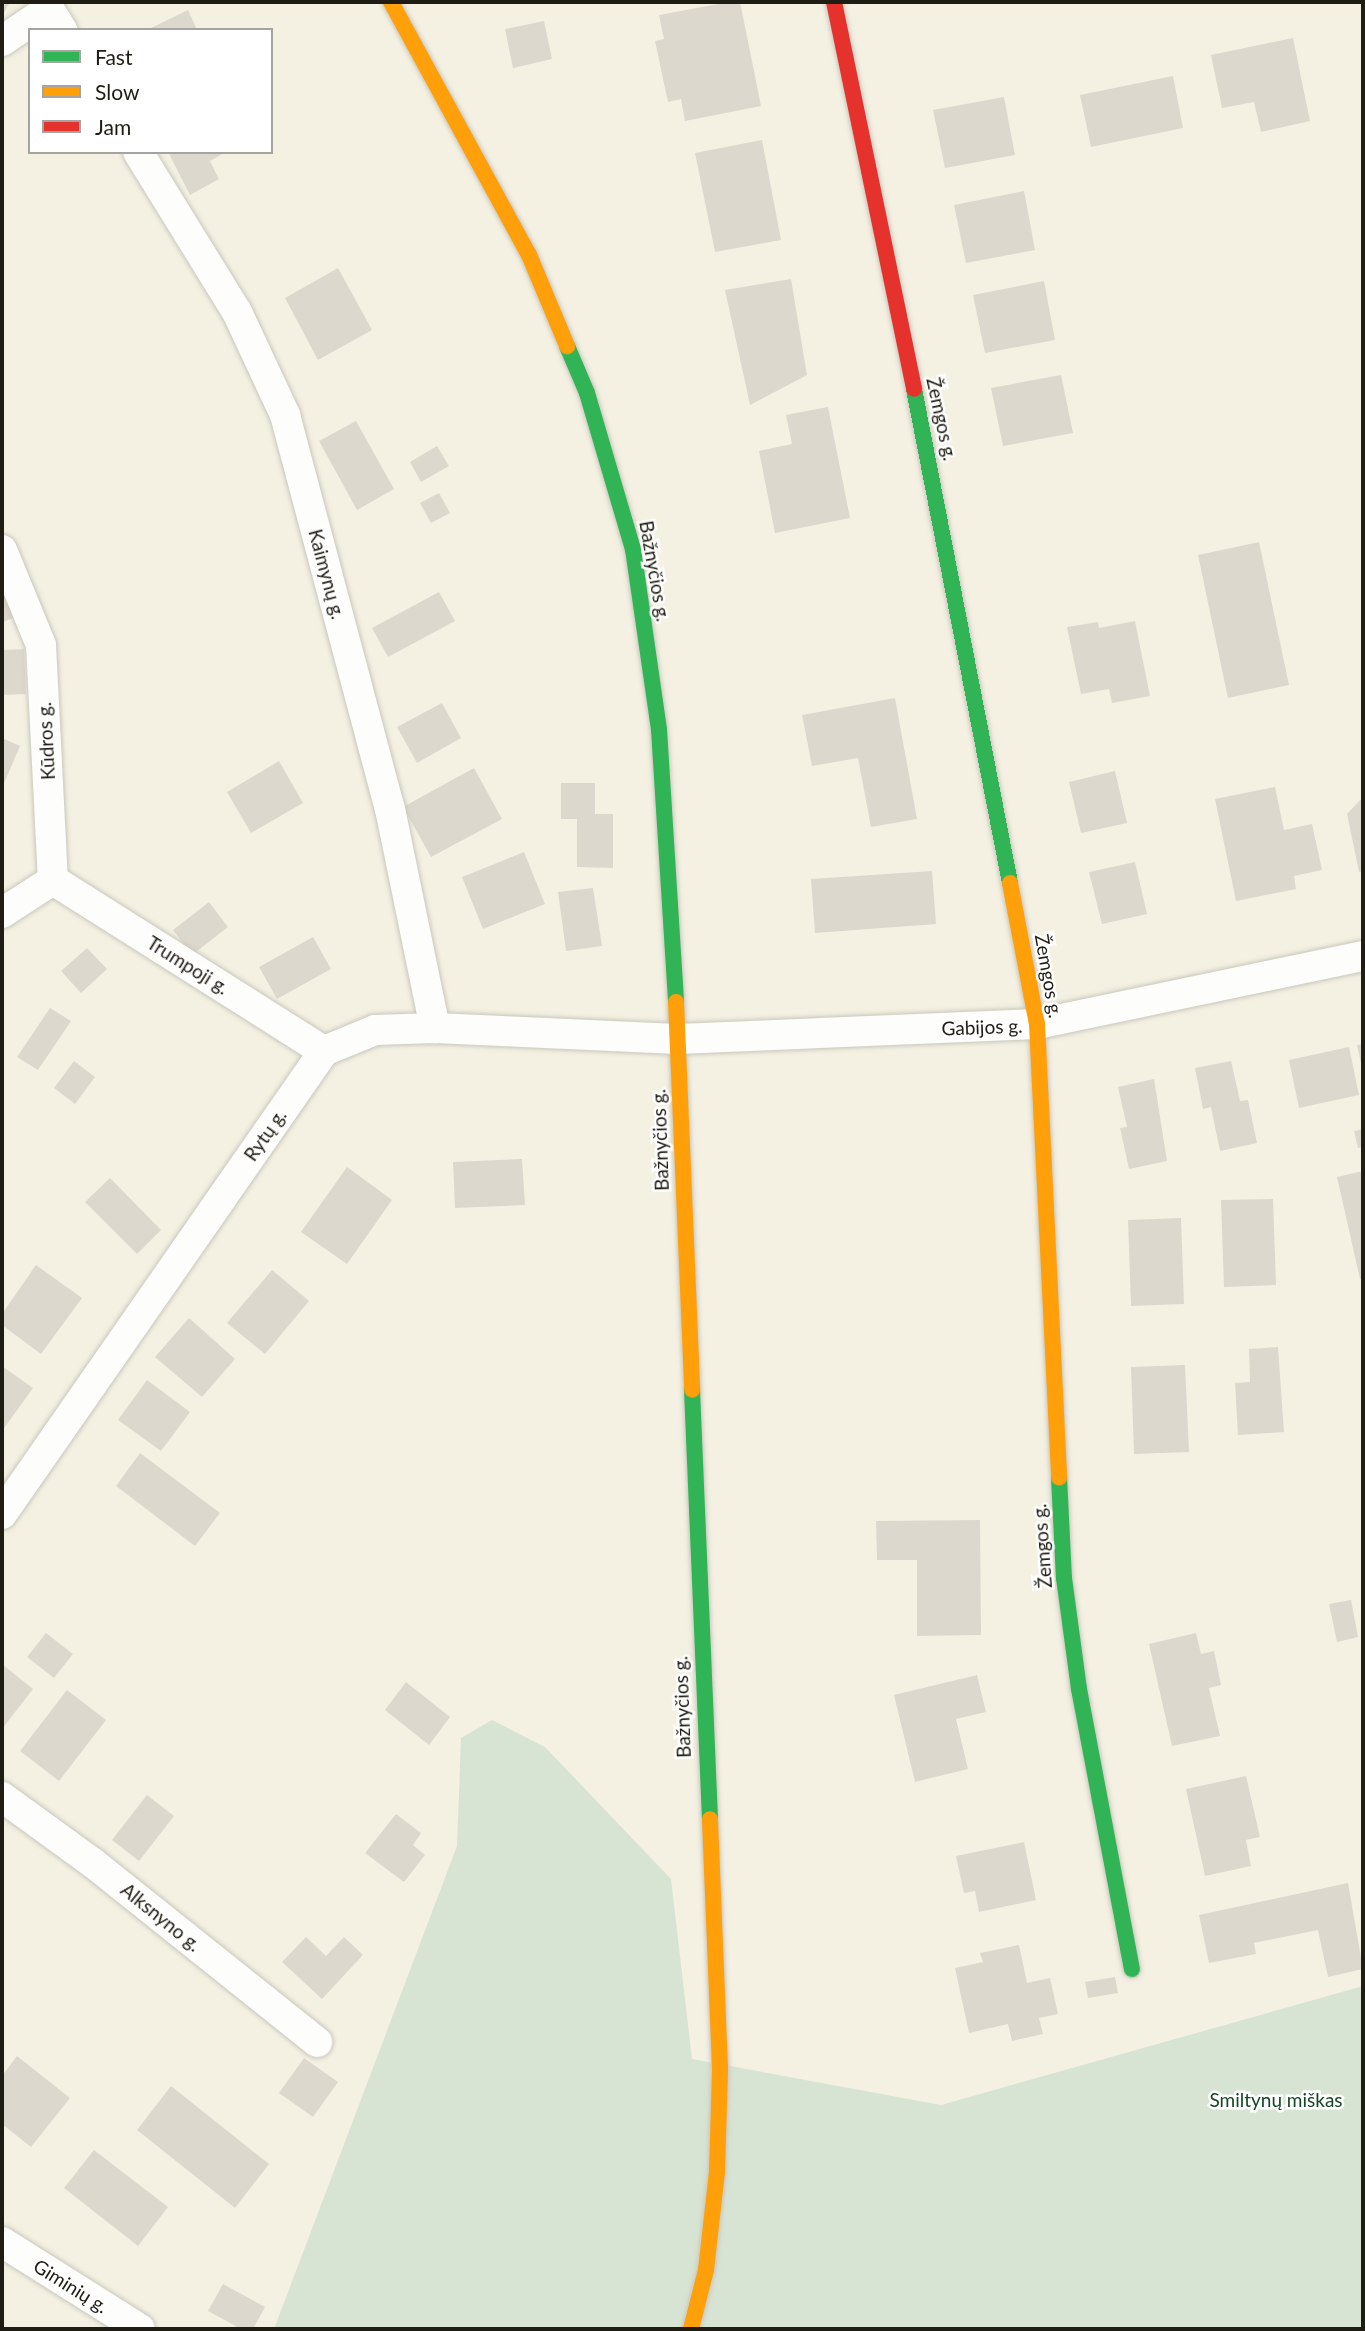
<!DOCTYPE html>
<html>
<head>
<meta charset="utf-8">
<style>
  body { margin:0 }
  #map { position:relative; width:1365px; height:2331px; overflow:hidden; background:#f4f1e3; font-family:Lato,sans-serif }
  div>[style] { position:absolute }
  .green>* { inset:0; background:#d8e4d3 }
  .building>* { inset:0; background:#ddd8ce }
  .roads { filter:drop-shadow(0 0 2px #c9c7bc) drop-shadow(0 0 2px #c9c7bc) }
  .street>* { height:30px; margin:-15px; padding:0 15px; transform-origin:15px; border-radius:15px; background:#fdfdfb }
  .fast>* { height:16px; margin:-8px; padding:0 8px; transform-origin:8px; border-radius:8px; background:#30b455 }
  .slow>* { height:16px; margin:-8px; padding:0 8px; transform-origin:8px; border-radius:8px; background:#ff9f0a }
  .jam>* { height:16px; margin:-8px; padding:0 8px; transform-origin:8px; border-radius:8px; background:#e5322d }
  span { translate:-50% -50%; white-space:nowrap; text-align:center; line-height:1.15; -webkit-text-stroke:5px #fff; paint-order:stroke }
  .street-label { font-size:19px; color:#1e1c13 }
  .park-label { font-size:19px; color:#144623 }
  .frame { position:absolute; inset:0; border:4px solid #1e1c13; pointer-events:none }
  .legend { position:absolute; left:28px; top:28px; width:245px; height:126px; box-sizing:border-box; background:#fff; border:2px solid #a5a4a1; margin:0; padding:9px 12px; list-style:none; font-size:21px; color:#1e1c13 }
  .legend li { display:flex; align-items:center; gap:14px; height:35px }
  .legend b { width:35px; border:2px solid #a5a4a1 }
</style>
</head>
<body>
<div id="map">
  <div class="green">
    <i style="clip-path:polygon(492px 1720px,545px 1747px,671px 1879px,692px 2059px,941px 2105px,1363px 1986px,1363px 2329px,274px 2329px,457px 1846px,461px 1738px)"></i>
  </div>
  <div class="building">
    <i style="clip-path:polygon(2px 2px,10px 2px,4px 13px,2px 12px)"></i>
    <i style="clip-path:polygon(729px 2px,740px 2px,761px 106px,685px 121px,681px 99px,668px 102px,655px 41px,664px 39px,659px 15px)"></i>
    <i style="clip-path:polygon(188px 10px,197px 30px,147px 30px)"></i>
    <i style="clip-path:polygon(544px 21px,552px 59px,513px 68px,505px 29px)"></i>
    <i style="clip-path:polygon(1293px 38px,1310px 121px,1261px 132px,1254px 102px,1222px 108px,1211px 55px)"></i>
    <i style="clip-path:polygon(1173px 76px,1183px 128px,1091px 147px,1080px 95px)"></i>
    <i style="clip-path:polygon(1004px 97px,1015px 155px,945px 168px,933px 110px)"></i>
    <i style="clip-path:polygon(762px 140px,781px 240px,715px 252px,695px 153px)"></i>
    <i style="clip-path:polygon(168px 152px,226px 152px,210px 161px,219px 179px,190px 195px)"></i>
    <i style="clip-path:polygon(1024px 191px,1035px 250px,966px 263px,954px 205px)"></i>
    <i style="clip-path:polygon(338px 268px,372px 330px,318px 360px,285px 298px)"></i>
    <i style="clip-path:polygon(791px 279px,807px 375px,750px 405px,725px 290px)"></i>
    <i style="clip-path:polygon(1044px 281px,1055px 340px,985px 353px,973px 295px)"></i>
    <i style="clip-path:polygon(1061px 375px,1073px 433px,1003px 446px,991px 388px)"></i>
    <i style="clip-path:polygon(828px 407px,850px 518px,775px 533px,759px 451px,792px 444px,786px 415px)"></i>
    <i style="clip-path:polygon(356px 421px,394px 489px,357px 510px,319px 441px)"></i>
    <i style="clip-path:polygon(437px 446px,449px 466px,421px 482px,410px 462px)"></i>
    <i style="clip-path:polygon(439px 493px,450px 513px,431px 523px,420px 503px)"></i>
    <i style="clip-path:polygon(1259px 542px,1289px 685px,1228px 698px,1198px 555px)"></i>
    <i style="clip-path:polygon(2px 586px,14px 618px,2px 622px)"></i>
    <i style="clip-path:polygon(439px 592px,455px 621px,388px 657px,372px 628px)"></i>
    <i style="clip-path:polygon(1135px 621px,1150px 696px,1112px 703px,1109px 689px,1081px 694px,1067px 627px,1098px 622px,1099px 628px)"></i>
    <i style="clip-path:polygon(24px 649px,26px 694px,2px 695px,2px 650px)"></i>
    <i style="clip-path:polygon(895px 698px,917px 819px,871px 827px,858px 758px,812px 766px,802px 715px)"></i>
    <i style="clip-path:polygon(442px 703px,461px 738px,417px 763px,397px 727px)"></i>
    <i style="clip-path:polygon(2px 738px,20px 746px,2px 788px)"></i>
    <i style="clip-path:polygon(279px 761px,303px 803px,251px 833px,227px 792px)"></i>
    <i style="clip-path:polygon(474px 768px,502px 819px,431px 857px,403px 807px)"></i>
    <i style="clip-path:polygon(1115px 771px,1127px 823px,1081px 833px,1069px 782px)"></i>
    <i style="clip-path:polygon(561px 783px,595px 783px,595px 814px,613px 814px,613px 868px,577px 867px,577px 819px,561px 819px)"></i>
    <i style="clip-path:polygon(1275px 787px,1284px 830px,1312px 824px,1322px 870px,1294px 876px,1296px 889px,1236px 901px,1215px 799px)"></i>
    <i style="clip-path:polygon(1363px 797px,1363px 871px,1359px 872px,1347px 814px)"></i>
    <i style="clip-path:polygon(524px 852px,545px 904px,483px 929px,462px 877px)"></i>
    <i style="clip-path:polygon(1135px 862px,1147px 914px,1102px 924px,1089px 872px)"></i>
    <i style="clip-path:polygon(932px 871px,936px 924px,815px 933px,811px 879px)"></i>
    <i style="clip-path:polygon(593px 888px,602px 946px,566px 951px,558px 892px)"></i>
    <i style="clip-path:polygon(209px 902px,228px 927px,192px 955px,173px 930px)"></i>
    <i style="clip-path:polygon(313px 937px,331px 969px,277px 999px,259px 967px)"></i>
    <i style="clip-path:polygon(87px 948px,107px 969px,81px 993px,61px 971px)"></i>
    <i style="clip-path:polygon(50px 1008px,71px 1021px,38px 1070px,17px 1057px)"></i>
    <i style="clip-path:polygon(1363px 1044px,1363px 1068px,1362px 1068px,1357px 1045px)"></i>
    <i style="clip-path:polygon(1349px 1047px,1359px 1095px,1299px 1108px,1289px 1060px)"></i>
    <i style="clip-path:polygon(74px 1061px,95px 1077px,75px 1104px,54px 1088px)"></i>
    <i style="clip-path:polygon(1231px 1061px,1240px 1101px,1248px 1100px,1257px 1143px,1220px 1151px,1211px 1107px,1203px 1109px,1195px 1068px)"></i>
    <i style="clip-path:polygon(1154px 1079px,1167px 1161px,1129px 1169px,1120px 1128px,1127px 1127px,1118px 1087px)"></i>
    <i style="clip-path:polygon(1363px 1129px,1363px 1147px,1358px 1148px,1354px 1131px)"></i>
    <i style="clip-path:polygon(522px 1159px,525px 1205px,455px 1208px,453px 1162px)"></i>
    <i style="clip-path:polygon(347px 1167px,392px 1200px,347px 1264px,301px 1232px)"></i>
    <i style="clip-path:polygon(1363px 1171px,1363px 1278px,1360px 1279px,1337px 1177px)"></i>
    <i style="clip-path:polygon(110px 1178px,161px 1230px,137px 1254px,85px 1202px)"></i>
    <i style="clip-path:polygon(1273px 1199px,1276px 1285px,1224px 1287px,1221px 1200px)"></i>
    <i style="clip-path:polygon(1181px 1218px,1184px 1304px,1131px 1306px,1128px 1220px)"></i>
    <i style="clip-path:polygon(36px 1265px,82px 1298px,41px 1354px,2px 1325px,2px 1314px)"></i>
    <i style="clip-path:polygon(272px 1270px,309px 1301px,265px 1354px,227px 1323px)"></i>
    <i style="clip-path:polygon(189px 1318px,235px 1359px,202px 1397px,155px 1357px)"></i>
    <i style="clip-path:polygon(1278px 1347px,1284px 1432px,1238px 1435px,1235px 1383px,1250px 1382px,1249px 1349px)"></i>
    <i style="clip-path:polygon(1185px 1365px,1189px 1452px,1134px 1454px,1131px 1367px)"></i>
    <i style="clip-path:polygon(2px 1366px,33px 1388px,2px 1431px)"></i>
    <i style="clip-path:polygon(147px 1380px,190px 1412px,161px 1451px,118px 1420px)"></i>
    <i style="clip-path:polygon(140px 1453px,220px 1513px,195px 1546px,116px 1486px)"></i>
    <i style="clip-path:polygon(980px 1520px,981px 1635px,917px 1636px,917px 1560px,877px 1560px,876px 1521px)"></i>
    <i style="clip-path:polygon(1351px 1600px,1358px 1637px,1337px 1642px,1329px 1604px)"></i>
    <i style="clip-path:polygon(46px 1633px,73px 1654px,54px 1678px,27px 1657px)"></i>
    <i style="clip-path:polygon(1196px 1633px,1201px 1654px,1214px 1651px,1221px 1685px,1209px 1688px,1220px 1736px,1172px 1746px,1149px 1644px)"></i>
    <i style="clip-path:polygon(2px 1664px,33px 1689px,2px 1729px)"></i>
    <i style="clip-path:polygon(977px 1675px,986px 1712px,956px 1719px,968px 1769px,915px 1782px,894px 1695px)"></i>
    <i style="clip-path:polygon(406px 1682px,450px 1717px,429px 1745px,385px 1710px)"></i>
    <i style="clip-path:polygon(67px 1690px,106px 1720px,59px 1781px,20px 1751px)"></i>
    <i style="clip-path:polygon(1246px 1776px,1260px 1837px,1246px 1840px,1251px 1866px,1205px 1876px,1186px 1789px)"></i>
    <i style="clip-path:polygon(147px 1795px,174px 1816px,139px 1861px,112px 1840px)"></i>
    <i style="clip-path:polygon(396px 1814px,421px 1833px,413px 1845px,425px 1855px,404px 1882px,365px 1853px)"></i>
    <i style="clip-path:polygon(1024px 1842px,1036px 1900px,979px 1912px,975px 1891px,964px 1893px,956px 1856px)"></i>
    <i style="clip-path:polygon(1348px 1883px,1363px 1969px,1328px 1977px,1318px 1930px,1254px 1943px,1256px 1954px,1209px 1963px,1199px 1915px)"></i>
    <i style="clip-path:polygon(306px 1937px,326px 1956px,344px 1937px,363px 1955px,322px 1999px,282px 1962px)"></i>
    <i style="clip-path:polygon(1019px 1945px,1027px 1983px,1050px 1978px,1058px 2014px,1039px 2018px,1043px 2034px,1012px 2041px,1008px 2024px,969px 2033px,955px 1968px,983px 1962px,980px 1953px)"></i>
    <i style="clip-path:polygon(1115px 1977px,1118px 1993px,1088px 1998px,1085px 1982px)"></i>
    <i style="clip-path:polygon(17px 2056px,70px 2098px,31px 2147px,2px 2124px,2px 2076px)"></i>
    <i style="clip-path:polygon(304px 2058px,338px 2082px,313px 2117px,279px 2093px)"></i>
    <i style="clip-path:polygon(171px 2086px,269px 2164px,235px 2208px,137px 2130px)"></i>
    <i style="clip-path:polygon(94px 2150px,168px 2207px,138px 2246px,64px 2188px)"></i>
    <i style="clip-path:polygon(223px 2284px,265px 2307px,253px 2329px,241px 2329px,208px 2311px)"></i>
  </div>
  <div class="roads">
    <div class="street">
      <i style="left:2px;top:41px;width:57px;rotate:-34.2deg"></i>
      <i style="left:49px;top:9px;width:25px;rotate:58deg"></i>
      <i style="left:138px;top:152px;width:188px;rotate:58.3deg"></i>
      <i style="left:237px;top:312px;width:114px;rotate:65deg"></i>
      <i style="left:285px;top:415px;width:408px;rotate:75.1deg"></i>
      <i style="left:390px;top:809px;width:224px;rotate:78.4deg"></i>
      <i style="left:2px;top:550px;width:103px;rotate:67.7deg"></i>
      <i style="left:41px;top:645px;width:235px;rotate:87.1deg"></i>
      <i style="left:53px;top:880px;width:61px;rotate:147.1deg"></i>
      <i style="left:53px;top:880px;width:320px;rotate:32.3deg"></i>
      <i style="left:2px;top:1514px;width:564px;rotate:-55.18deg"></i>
      <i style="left:324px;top:1051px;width:55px;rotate:-22.4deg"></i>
      <i style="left:375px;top:1030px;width:60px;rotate:-1.9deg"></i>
      <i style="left:435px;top:1028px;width:243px;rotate:2.6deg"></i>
      <i style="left:678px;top:1039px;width:359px;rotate:-2.4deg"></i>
      <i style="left:1037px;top:1024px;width:333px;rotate:-11.8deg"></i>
      <i style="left:2px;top:1797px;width:112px;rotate:36deg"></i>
      <i style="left:93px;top:1863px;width:287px;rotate:38.6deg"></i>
      <i style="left:2px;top:2242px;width:163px;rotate:32.2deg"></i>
    </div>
    <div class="fast">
      <i style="left:567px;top:346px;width:51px;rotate:66.9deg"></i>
      <i style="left:587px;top:393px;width:163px;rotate:73.6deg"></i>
      <i style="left:633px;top:549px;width:183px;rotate:81.8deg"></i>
      <i style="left:659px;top:730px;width:273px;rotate:86.4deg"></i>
      <i style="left:914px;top:389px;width:503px;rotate:79deg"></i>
      <i style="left:692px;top:1390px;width:429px;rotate:87.6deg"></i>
      <i style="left:1059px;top:1477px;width:101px;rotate:87.2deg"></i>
      <i style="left:1064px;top:1578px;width:112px;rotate:82.3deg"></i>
      <i style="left:1079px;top:1689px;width:285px;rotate:79.3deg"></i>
    </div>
    <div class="slow">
      <i style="left:391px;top:2px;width:288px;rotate:61.4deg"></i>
      <i style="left:529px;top:255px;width:99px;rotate:67.3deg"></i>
      <i style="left:1010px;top:883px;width:144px;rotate:79.2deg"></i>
      <i style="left:1037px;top:1024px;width:454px;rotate:87.2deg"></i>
      <i style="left:676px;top:1002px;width:388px;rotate:87.6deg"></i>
      <i style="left:691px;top:2329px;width:61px;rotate:-75.7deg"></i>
      <i style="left:706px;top:2270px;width:99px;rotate:-83.6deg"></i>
      <i style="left:717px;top:2172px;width:103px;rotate:-88.3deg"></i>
      <i style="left:720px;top:2069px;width:250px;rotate:-92.3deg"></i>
    </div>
    <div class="jam">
      <i style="left:834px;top:2px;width:395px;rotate:78.3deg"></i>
    </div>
  </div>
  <div class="street-label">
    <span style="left:942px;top:419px;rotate:78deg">Žemgos g.</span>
    <span style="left:655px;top:571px;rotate:80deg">Bažnyčios g.</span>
    <span style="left:327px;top:574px;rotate:75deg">Kaimynų g.</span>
    <span style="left:46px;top:741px;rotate:-93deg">Kūdros g.</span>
    <span style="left:188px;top:965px;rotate:32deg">Trumpoji g.</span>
    <span style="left:1049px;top:976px;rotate:80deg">Žemgos g.</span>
    <span style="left:982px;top:1027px;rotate:-2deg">Gabijos g.</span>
    <span style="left:265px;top:1135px;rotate:-55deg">Rytų g.</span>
    <span style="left:660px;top:1140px;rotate:-92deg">Bažnyčios g.</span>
    <span style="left:1042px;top:1546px;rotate:-94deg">Žemgos g.</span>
    <span style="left:682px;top:1707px;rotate:-92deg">Bažnyčios g.</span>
    <span style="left:161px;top:1917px;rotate:39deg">Alksnyno g.</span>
    <span style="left:71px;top:2286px;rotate:32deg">Giminių g.</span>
  </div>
  <div class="park-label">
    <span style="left:1276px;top:2100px">Smiltynų miškas</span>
  </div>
  <div class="frame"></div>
  <ul class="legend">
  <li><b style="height:9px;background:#30b455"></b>Fast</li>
  <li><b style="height:9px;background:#ff9f0a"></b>Slow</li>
  <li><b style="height:9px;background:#e5322d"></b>Jam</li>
  </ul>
</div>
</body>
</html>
